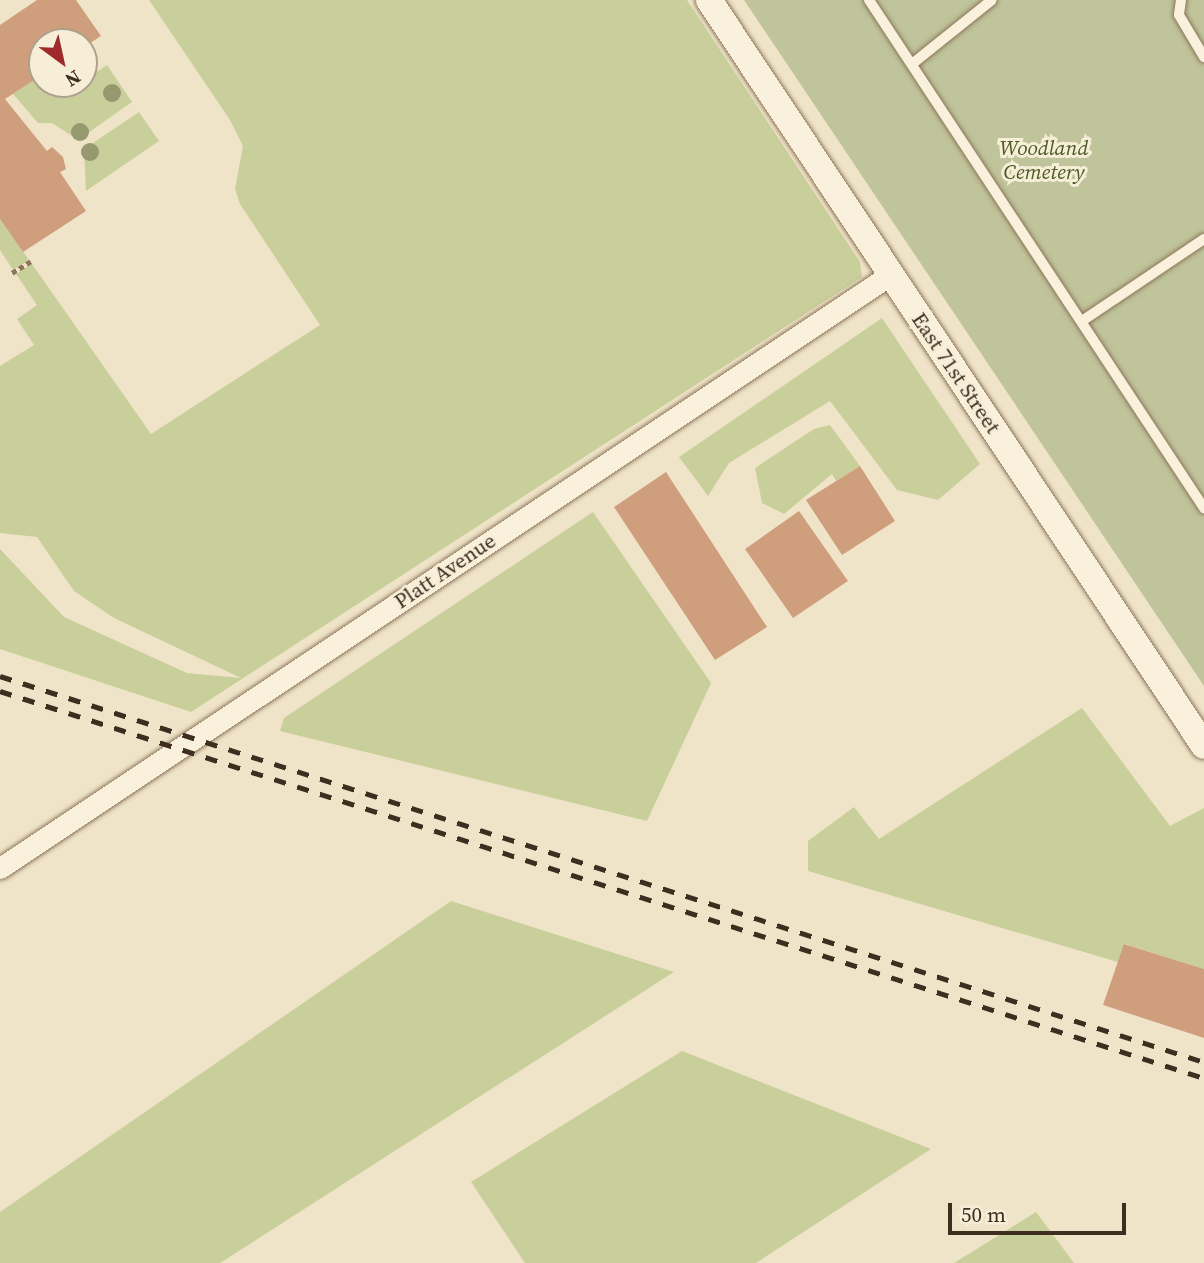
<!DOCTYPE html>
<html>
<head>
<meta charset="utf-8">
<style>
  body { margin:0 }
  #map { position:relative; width:1204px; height:1263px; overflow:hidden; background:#f0e4c8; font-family:"Source Serif 4",serif }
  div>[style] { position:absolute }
  .green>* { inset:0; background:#c9cf9b }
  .cemetery>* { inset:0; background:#bfc49a }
  .building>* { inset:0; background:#cf9f7d }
  .path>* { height:4.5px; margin-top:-2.25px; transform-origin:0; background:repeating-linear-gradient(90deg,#8d765c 0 5px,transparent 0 8.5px) }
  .roads { filter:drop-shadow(0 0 2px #8d765c) drop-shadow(0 0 2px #8d765c) }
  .service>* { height:10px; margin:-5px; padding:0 5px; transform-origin:5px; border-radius:5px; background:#faf1dc }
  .minor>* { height:21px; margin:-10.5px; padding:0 10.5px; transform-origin:10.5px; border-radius:10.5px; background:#faf1dc }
  .tertiary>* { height:26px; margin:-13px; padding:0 13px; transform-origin:13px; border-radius:13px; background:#faf1dc }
  .rail>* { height:5px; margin-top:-2.5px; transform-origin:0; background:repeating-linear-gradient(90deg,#3d2e20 0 12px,transparent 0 24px) }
  .trees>* { width:18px; height:18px; margin:-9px; border-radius:50%; background:#96986f }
  span { translate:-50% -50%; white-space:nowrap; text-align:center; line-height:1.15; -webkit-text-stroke:6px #f7eed8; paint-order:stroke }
  .park-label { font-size:21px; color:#4d5a26; font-style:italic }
  .street-label { font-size:21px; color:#3d2e20 }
  .north { position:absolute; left:28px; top:28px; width:70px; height:70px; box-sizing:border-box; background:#f7eed8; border:2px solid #ada18e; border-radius:50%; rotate:147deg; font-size:19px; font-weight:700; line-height:28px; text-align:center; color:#3d2e20 }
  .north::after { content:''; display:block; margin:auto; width:24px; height:32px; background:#9e2a2b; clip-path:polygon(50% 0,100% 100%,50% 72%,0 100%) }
  .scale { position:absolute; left:948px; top:1203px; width:178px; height:32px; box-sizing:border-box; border:4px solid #3d2e20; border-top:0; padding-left:9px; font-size:21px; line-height:24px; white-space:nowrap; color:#3d2e20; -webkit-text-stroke:5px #f7eed8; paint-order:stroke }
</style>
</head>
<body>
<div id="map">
  <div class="green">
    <i style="clip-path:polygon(149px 0,687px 0,860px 262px,862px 277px,191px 712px,0 649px,0 549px,64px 617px,187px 673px,241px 678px,114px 618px,74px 591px,37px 537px,0 533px,0 366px,34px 345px,17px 319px,37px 305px,16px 274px,32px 264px,151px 434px,320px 325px,240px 204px,235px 189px,243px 146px,230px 120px)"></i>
    <i style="clip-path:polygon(107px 65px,132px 102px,78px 140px,52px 123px,38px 123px,13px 94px,42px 75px,42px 84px,84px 84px,84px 70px,89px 77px)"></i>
    <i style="clip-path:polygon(139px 112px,159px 141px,86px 191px,84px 149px)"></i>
    <i style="clip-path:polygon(0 219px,29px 260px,13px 270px,0 250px)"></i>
    <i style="clip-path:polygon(882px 318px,980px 464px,938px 500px,897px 490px,830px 401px,729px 463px,708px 496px,679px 457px)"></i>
    <i style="clip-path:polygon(830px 425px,860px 466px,836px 481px,832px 474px,784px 514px,762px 503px,755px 468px,814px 429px)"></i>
    <i style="clip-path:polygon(593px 512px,711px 683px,647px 821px,280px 731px,284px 718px)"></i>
    <i style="clip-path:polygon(1082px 708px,1170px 826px,1204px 808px,1204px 969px,1125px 944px,1118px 962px,808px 871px,808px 841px,854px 807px,879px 839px)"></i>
    <i style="clip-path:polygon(451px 901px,674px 972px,220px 1263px,0 1263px,0 1212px)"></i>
    <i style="clip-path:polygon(682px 1051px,931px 1149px,756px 1263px,525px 1263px,471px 1182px)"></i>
    <i style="clip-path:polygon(1036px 1212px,1074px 1263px,954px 1263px)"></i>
  </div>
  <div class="cemetery">
    <i style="clip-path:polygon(744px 0,1204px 0,1204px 686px)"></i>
  </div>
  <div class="building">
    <i style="clip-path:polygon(37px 0,76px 0,101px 36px,84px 47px,84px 42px,42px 42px,42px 75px,5px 99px,47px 151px,52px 147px,63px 157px,66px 169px,60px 172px,86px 211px,23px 252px,0 219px,0 25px)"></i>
    <i style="clip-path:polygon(860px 466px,895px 521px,842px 555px,806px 500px)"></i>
    <i style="clip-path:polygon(666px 472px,767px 627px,715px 660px,614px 507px)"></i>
    <i style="clip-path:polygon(799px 511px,848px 581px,793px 618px,745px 549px)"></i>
    <i style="clip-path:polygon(1124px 944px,1204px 969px,1204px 1038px,1103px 1005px)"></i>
  </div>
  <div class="path">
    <i style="left:12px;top:273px;width:22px;rotate:-32deg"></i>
  </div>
  <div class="roads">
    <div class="service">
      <i style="left:869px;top:0;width:609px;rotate:56.6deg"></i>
      <i style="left:1181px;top:0;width:15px;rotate:98deg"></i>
      <i style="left:1179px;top:15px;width:49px;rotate:59.2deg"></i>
      <i style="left:912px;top:64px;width:102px;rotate:-38.7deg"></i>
      <i style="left:1082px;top:321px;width:147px;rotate:-33.9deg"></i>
    </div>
    <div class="minor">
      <i style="left:0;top:868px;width:1069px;rotate:-33.68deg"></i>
    </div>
    <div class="tertiary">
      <i style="left:709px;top:0;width:895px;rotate:56.43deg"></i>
    </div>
  </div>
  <div class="rail">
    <i style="left:0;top:676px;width:1264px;rotate:17.78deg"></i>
    <i style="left:0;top:691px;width:1265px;rotate:17.82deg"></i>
  </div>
  <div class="trees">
    <i style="left:112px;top:93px"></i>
    <i style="left:80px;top:132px"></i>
    <i style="left:90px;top:152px"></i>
  </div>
  <div class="park-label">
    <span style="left:1044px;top:160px">Woodland<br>Cemetery</span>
  </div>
  <div class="street-label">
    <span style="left:956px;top:373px;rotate:56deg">East 71st Street</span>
    <span style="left:445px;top:571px;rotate:-34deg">Platt Avenue</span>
  </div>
  <div class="north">N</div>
  <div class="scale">50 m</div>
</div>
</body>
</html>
